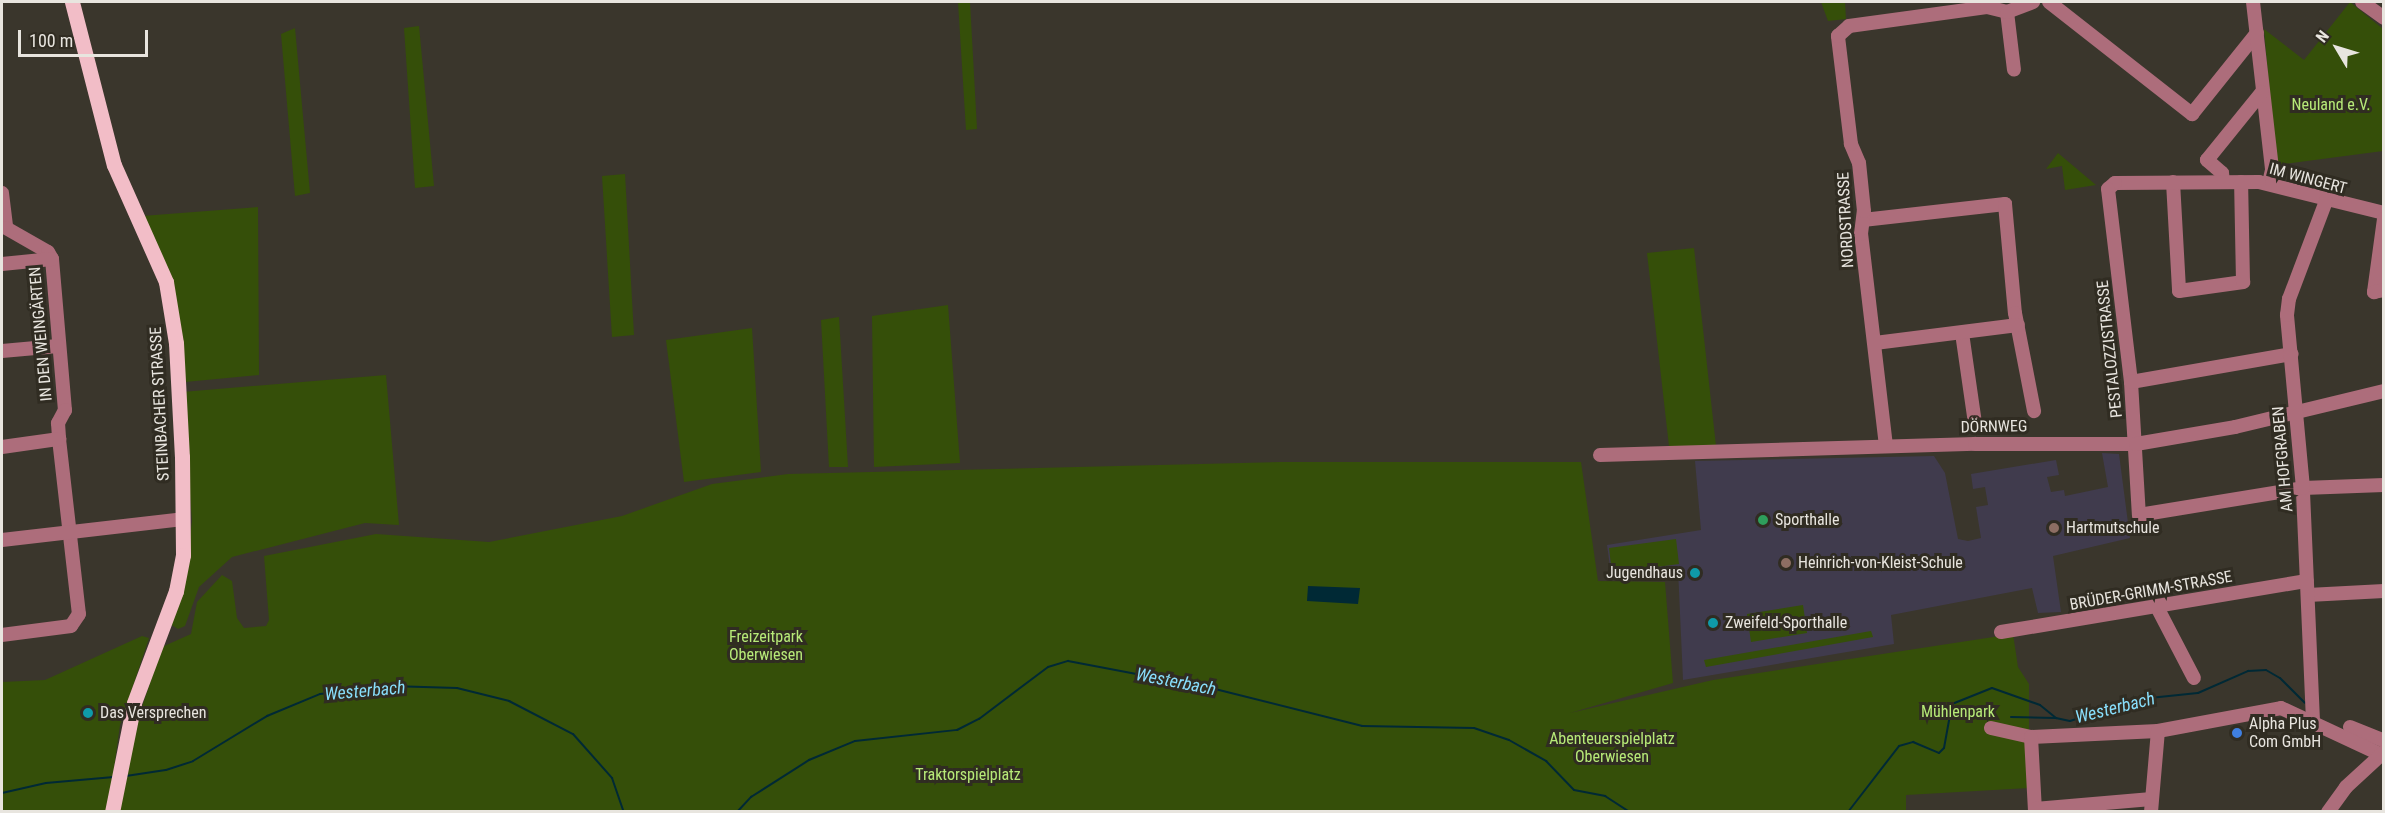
<!DOCTYPE html>
<html>
<head>
<meta charset="utf-8">
<style>
  body { margin:0 }
  #map { position:relative; width:2385px; height:813px; overflow:hidden; background:#3a362c; font-family:"Roboto Condensed",sans-serif }
  div>[style] { position:absolute }
  .education>* { inset:0; background:#403b4d }
  .green>* { inset:0; background:#354f09 }
  .water>* { inset:0; background:#002935 }
  .stream>* { height:2px; margin:-1px; padding:0 1px; transform-origin:1px; border-radius:1px; background:#002935 }
  .minor>* { height:14px; margin:-7px; padding:0 7px; transform-origin:7px; border-radius:7px; background:#ad6d7b }
  .major>* { height:15px; margin:-7.5px; padding:0 7.5px; transform-origin:7.5px; border-radius:7.5px; background:#f2bdc7 }
  .dots>* { width:16px; height:16px; translate:-50% -50%; box-sizing:border-box; border:3px solid #302c22; border-radius:50% }
  span { translate:-50% -50%; white-space:nowrap; text-align:center; line-height:1.15; -webkit-text-stroke:6px #302c22; paint-order:stroke }
  .park-label { font-size:16px; color:#b7ea78 }
  .street-label { font-size:16px; color:#e8e5df }
  .poi-label { font-size:16px; color:#e8e5df }
  .left { translate:0 -50%; text-align:left }
  .right { translate:-100% -50%; text-align:right }
  .water-label { font-size:18px; color:#88defb; font-style:italic }
  .frame { position:absolute; inset:0; border:3px solid #e8e5df; pointer-events:none }
  .north { position:absolute; left:2307px; top:18px; width:60px; height:60px; -webkit-text-stroke:4px #302c22; paint-order:stroke; rotate:308deg; font-size:16px; font-weight:700; line-height:24px; text-align:center; color:#e8e5df }
  .north::after { content:''; display:block; margin:auto; width:21px; height:27px; background:#e8e5df; clip-path:polygon(50% 0,100% 100%,50% 72%,0 100%) }
  .scale { position:absolute; left:18px; top:30px; width:130px; height:27px; box-sizing:border-box; border:3px solid #e8e5df; border-top:0; padding-left:8px; font-size:18px; line-height:21px; white-space:nowrap; color:#e8e5df; -webkit-text-stroke:4px #302c22; paint-order:stroke }
</style>
</head>
<body>
<div id="map">
  <div class="education">
    <i style="clip-path:polygon(2102px 453px,2119px 454px,2130px 538px,2053px 556px,2061px 612px,2038px 613px,2032px 588px,1891px 615px,1894px 644px,1683px 680px,1678px 569px,1611px 574px,1607px 545px,1701px 530px,1695px 461px,1934px 456px,1945px 473px,1958px 539px,1968px 541px,1981px 538px,1976px 507px,1988px 505px,1985px 487px,1973px 489px,1971px 474px,2056px 460px,2059px 475px,2047px 477px,2051px 492px,2064px 490px,2065px 496px,2108px 487px)"></i>
  </div>
  <div class="green">
    <i style="clip-path:polygon(958px 2px,970px 2px,977px 129px,966px 130px)"></i>
    <i style="clip-path:polygon(1821px 2px,1845px 2px,1846px 19px,1828px 21px)"></i>
    <i style="clip-path:polygon(2350px 2px,2383px 29px,2383px 151px,2276px 165px,2264px 29px,2304px 60px)"></i>
    <i style="clip-path:polygon(419px 26px,434px 186px,415px 188px,404px 28px)"></i>
    <i style="clip-path:polygon(295px 28px,310px 193px,295px 196px,281px 34px)"></i>
    <i style="clip-path:polygon(2058px 153px,2096px 185px,2065px 190px,2062px 166px,2046px 169px)"></i>
    <i style="clip-path:polygon(625px 174px,634px 335px,612px 337px,602px 176px)"></i>
    <i style="clip-path:polygon(258px 207px,259px 375px,185px 382px,142px 216px)"></i>
    <i style="clip-path:polygon(1694px 248px,1716px 446px,1669px 446px,1647px 253px)"></i>
    <i style="clip-path:polygon(948px 305px,960px 463px,874px 467px,872px 316px)"></i>
    <i style="clip-path:polygon(839px 317px,848px 467px,829px 467px,821px 320px)"></i>
    <i style="clip-path:polygon(752px 328px,761px 472px,684px 482px,666px 340px)"></i>
    <i style="clip-path:polygon(386px 375px,399px 525px,365px 523px,232px 557px,199px 587px,185px 626px,178px 629px,170px 624px,187px 561px,192px 521px,182px 392px)"></i>
    <i style="clip-path:polygon(1281px 462px,1581px 462px,1598px 581px,1665px 582px,1673px 683px,1570px 713px,1713px 680px,2013px 634px,2018px 667px,2029px 684px,2029px 788px,1906px 795px,1906px 811px,115px 812px,125px 758px,162px 647px,191px 634px,197px 602px,222px 575px,232px 581px,237px 618px,244px 628px,266px 626px,269px 620px,264px 556px,376px 534px,489px 542px,622px 516px,712px 484px,788px 474px)"></i>
    <i style="clip-path:polygon(1676px 539px,1679px 564px,1612px 573px,1609px 548px)"></i>
    <i style="clip-path:polygon(1803px 605px,1807px 633px,1751px 642px,1747px 614px)"></i>
    <i style="clip-path:polygon(1871px 631px,1873px 637px,1706px 667px,1704px 660px)"></i>
    <i style="clip-path:polygon(142px 636px,149px 638px,120px 725px,108px 811px,2px 811px,2px 682px,45px 680px)"></i>
  </div>
  <div class="water">
    <i style="clip-path:polygon(1308px 586px,1360px 588px,1358px 604px,1307px 601px)"></i>
  </div>
  <div class="stream">
    <i style="left:2011px;top:717px;width:45px;rotate:1.3deg"></i>
    <i style="left:126px;top:776px;width:40px;rotate:-8.5deg"></i>
    <i style="left:166px;top:770px;width:28px;rotate:-18deg"></i>
    <i style="left:193px;top:761px;width:87px;rotate:-31.3deg"></i>
    <i style="left:267px;top:716px;width:57px;rotate:-22.5deg"></i>
    <i style="left:320px;top:694px;width:70px;rotate:-6.5deg"></i>
    <i style="left:390px;top:686px;width:67px;rotate:1.7deg"></i>
    <i style="left:457px;top:688px;width:54px;rotate:14deg"></i>
    <i style="left:509px;top:701px;width:72px;rotate:27.3deg"></i>
    <i style="left:573px;top:734px;width:59px;rotate:48.4deg"></i>
    <i style="left:612px;top:778px;width:36px;rotate:71deg"></i>
    <i style="left:2px;top:793px;width:45px;rotate:-12.8deg"></i>
    <i style="left:46px;top:783px;width:68px;rotate:-5deg"></i>
    <i style="left:737px;top:812px;width:21px;rotate:-47deg"></i>
    <i style="left:751px;top:797px;width:69px;rotate:-32.5deg"></i>
    <i style="left:809px;top:760px;width:50px;rotate:-22.4deg"></i>
    <i style="left:855px;top:741px;width:103px;rotate:-6.2deg"></i>
    <i style="left:957px;top:730px;width:25px;rotate:-27deg"></i>
    <i style="left:979px;top:719px;width:86px;rotate:-37deg"></i>
    <i style="left:1048px;top:667px;width:21px;rotate:-17deg"></i>
    <i style="left:1068px;top:661px;width:150px;rotate:10.8deg"></i>
    <i style="left:1215px;top:689px;width:152px;rotate:14.1deg"></i>
    <i style="left:1362px;top:726px;width:112px;rotate:1deg"></i>
    <i style="left:1474px;top:728px;width:37px;rotate:19deg"></i>
    <i style="left:1509px;top:740px;width:43px;rotate:29.6deg"></i>
    <i style="left:1546px;top:761px;width:40px;rotate:46deg"></i>
    <i style="left:1574px;top:790px;width:32px;rotate:11deg"></i>
    <i style="left:1605px;top:796px;width:30px;rotate:33deg"></i>
    <i style="left:1848px;top:812px;width:83px;rotate:-52.3deg"></i>
    <i style="left:1899px;top:746px;width:15px;rotate:-16deg"></i>
    <i style="left:1913px;top:742px;width:28px;rotate:23deg"></i>
    <i style="left:1939px;top:753px;width:7px;rotate:-45deg"></i>
    <i style="left:1944px;top:748px;width:45px;rotate:-79.7deg"></i>
    <i style="left:1952px;top:704px;width:43px;rotate:-21.8deg"></i>
    <i style="left:1992px;top:688px;width:51px;rotate:19.5deg"></i>
    <i style="left:2040px;top:705px;width:21px;rotate:39deg"></i>
    <i style="left:2056px;top:718px;width:14px;rotate:12deg"></i>
    <i style="left:2070px;top:721px;width:73px;rotate:-17.4deg"></i>
    <i style="left:2140px;top:699px;width:58px;rotate:-5.9deg"></i>
    <i style="left:2198px;top:693px;width:55px;rotate:-23.7deg"></i>
    <i style="left:2248px;top:671px;width:18px;rotate:-3deg"></i>
    <i style="left:2266px;top:670px;width:16px;rotate:30deg"></i>
    <i style="left:2280px;top:678px;width:35px;rotate:45deg"></i>
  </div>
  <div class="minor">
    <i style="left:2049px;top:2px;width:182px;rotate:38.1deg"></i>
    <i style="left:2192px;top:114px;width:104px;rotate:-51.3deg"></i>
    <i style="left:2253px;top:2px;width:169px;rotate:83.5deg"></i>
    <i style="left:2272px;top:170px;width:13px;rotate:103deg"></i>
    <i style="left:2362px;top:2px;width:27px;rotate:36deg"></i>
    <i style="left:2007px;top:12px;width:58px;rotate:83.1deg"></i>
    <i style="left:2223px;top:181px;width:8px;rotate:-97deg"></i>
    <i style="left:2222px;top:173px;width:20px;rotate:-139deg"></i>
    <i style="left:2207px;top:160px;width:87px;rotate:-51deg"></i>
    <i style="left:2173px;top:182px;width:109px;rotate:86.8deg"></i>
    <i style="left:2179px;top:291px;width:65px;rotate:-8deg"></i>
    <i style="left:2243px;top:282px;width:100px;rotate:-91.1deg"></i>
    <i style="left:2px;top:193px;width:35px;rotate:83deg"></i>
    <i style="left:6px;top:228px;width:48px;rotate:29.7deg"></i>
    <i style="left:48px;top:252px;width:8px;rotate:60deg"></i>
    <i style="left:52px;top:259px;width:152px;rotate:85.1deg"></i>
    <i style="left:65px;top:410px;width:15px;rotate:118deg"></i>
    <i style="left:58px;top:423px;width:16px;rotate:86deg"></i>
    <i style="left:59px;top:439px;width:176px;rotate:83.5deg"></i>
    <i style="left:79px;top:614px;width:14px;rotate:124deg"></i>
    <i style="left:71px;top:626px;width:70px;rotate:172.6deg"></i>
    <i style="left:2384px;top:213px;width:129px;rotate:-166.1deg"></i>
    <i style="left:2259px;top:182px;width:144px;rotate:179.6deg"></i>
    <i style="left:2115px;top:183px;width:9px;rotate:139deg"></i>
    <i style="left:2108px;top:189px;width:194px;rotate:83.2deg"></i>
    <i style="left:2131px;top:382px;width:133px;rotate:86.6deg"></i>
    <i style="left:2139px;top:515px;width:166px;rotate:-9.3deg"></i>
    <i style="left:2303px;top:488px;width:81px;rotate:-2.1deg"></i>
    <i style="left:2384px;top:219px;width:74px;rotate:97.8deg"></i>
    <i style="left:2374px;top:292px;width:10px;rotate:-11deg"></i>
    <i style="left:1863px;top:220px;width:143px;rotate:-6.4deg"></i>
    <i style="left:2005px;top:204px;width:109px;rotate:84.8deg"></i>
    <i style="left:2015px;top:313px;width:100px;rotate:79deg"></i>
    <i style="left:2px;top:264px;width:50px;rotate:-5.7deg"></i>
    <i style="left:1962px;top:333px;width:91px;rotate:81.8deg"></i>
    <i style="left:1875px;top:343px;width:144px;rotate:-7.2deg"></i>
    <i style="left:2px;top:351px;width:56px;rotate:-5.1deg"></i>
    <i style="left:2131px;top:382px;width:163px;rotate:-9.9deg"></i>
    <i style="left:1886px;top:446px;width:213px;rotate:-96.7deg"></i>
    <i style="left:1861px;top:234px;width:23px;rotate:-83deg"></i>
    <i style="left:1864px;top:211px;width:48px;rotate:-95.9deg"></i>
    <i style="left:1859px;top:163px;width:21px;rotate:-113deg"></i>
    <i style="left:1851px;top:144px;width:109px;rotate:-96.9deg"></i>
    <i style="left:1838px;top:36px;width:15px;rotate:-42deg"></i>
    <i style="left:1849px;top:26px;width:139px;rotate:-7.8deg"></i>
    <i style="left:1987px;top:7px;width:21px;rotate:14deg"></i>
    <i style="left:2007px;top:12px;width:28px;rotate:-21deg"></i>
    <i style="left:2px;top:447px;width:58px;rotate:-8deg"></i>
    <i style="left:1600px;top:455px;width:375px;rotate:-1.7deg"></i>
    <i style="left:1975px;top:444px;width:161px"></i>
    <i style="left:2136px;top:444px;width:100px;rotate:-9.7deg"></i>
    <i style="left:2235px;top:427px;width:153px;rotate:-13.6deg"></i>
    <i style="left:2px;top:540px;width:182px;rotate:-6.6deg"></i>
    <i style="left:2308px;top:595px;width:76px;rotate:-3deg"></i>
    <i style="left:2157px;top:607px;width:80px;rotate:62.5deg"></i>
    <i style="left:2001px;top:632px;width:310px;rotate:-9.5deg"></i>
    <i style="left:2313px;top:721px;width:233px;rotate:-92.5deg"></i>
    <i style="left:2303px;top:488px;width:174px;rotate:-95.3deg"></i>
    <i style="left:2287px;top:315px;width:16px;rotate:-83deg"></i>
    <i style="left:2289px;top:299px;width:105px;rotate:-69.3deg"></i>
    <i style="left:2350px;top:727px;width:37px;rotate:22deg"></i>
    <i style="left:1991px;top:728px;width:41px;rotate:12.7deg"></i>
    <i style="left:2031px;top:737px;width:127px;rotate:-2.7deg"></i>
    <i style="left:2158px;top:731px;width:125px;rotate:-10.6deg"></i>
    <i style="left:2281px;top:708px;width:114px;rotate:25deg"></i>
    <i style="left:2031px;top:737px;width:75px;rotate:86.9deg"></i>
    <i style="left:2035px;top:809px;width:117px;rotate:-4.9deg"></i>
    <i style="left:2151px;top:812px;width:81px;rotate:-85.1deg"></i>
    <i style="left:2328px;top:812px;width:31px;rotate:-54deg"></i>
    <i style="left:2346px;top:787px;width:52px;rotate:-42.6deg"></i>
  </div>
  <div class="major">
    <i style="left:72px;top:2px;width:168px;rotate:75.6deg"></i>
    <i style="left:114px;top:165px;width:128px;rotate:66deg"></i>
    <i style="left:166px;top:282px;width:62px;rotate:80.7deg"></i>
    <i style="left:176px;top:343px;width:114px;rotate:87deg"></i>
    <i style="left:182px;top:457px;width:98px;rotate:89.4deg"></i>
    <i style="left:183px;top:555px;width:37px;rotate:101deg"></i>
    <i style="left:176px;top:591px;width:120px;rotate:110.6deg"></i>
    <i style="left:134px;top:703px;width:111px;rotate:101.4deg"></i>
  </div>
  <div class="dots">
    <i style="left:1763px;top:520px;background:#2e9e5b"></i>
    <i style="left:2054px;top:528px;background:#8d6e63"></i>
    <i style="left:1786px;top:563px;background:#8d6e63"></i>
    <i style="left:1695px;top:573px;background:#0f9aa8"></i>
    <i style="left:1713px;top:623px;background:#0f9aa8"></i>
    <i style="left:88px;top:713px;background:#0f9aa8"></i>
    <i style="left:2237px;top:733px;background:#3f7fe0"></i>
  </div>
  <div class="park-label">
    <span style="left:2331px;top:105px">Neuland e.V.</span>
    <span style="left:766px;top:646px">Freizeitpark<br>Oberwiesen</span>
    <span style="left:1958px;top:712px">Mühlenpark</span>
    <span style="left:1612px;top:748px">Abenteuerspielplatz<br>Oberwiesen</span>
    <span style="left:968px;top:775px">Traktorspielplatz</span>
  </div>
  <div class="street-label">
    <span style="left:2308px;top:179px;rotate:15deg">IM WINGERT</span>
    <span style="left:1846px;top:220px;rotate:-93deg">NORDSTRASSE</span>
    <span style="left:41px;top:334px;rotate:-95deg">IN DEN WEINGÄRTEN</span>
    <span style="left:2110px;top:349px;rotate:-96deg">PESTALOZZISTRASSE</span>
    <span style="left:160px;top:404px;rotate:-93deg">STEINBACHER STRASSE</span>
    <span style="left:1994px;top:427px;rotate:-1deg">DÖRNWEG</span>
    <span style="left:2283px;top:459px;rotate:-95deg">AM HOFGRABEN</span>
    <span style="left:2151px;top:591px;rotate:-10deg">BRÜDER-GRIMM-STRASSE</span>
  </div>
  <div class="poi-label">
    <span class="left" style="left:1775px;top:520px">Sporthalle</span>
    <span class="left" style="left:2066px;top:528px">Hartmutschule</span>
    <span class="left" style="left:1798px;top:563px">Heinrich-von-Kleist-Schule</span>
    <span class="right" style="left:1683px;top:573px">Jugendhaus</span>
    <span class="left" style="left:1725px;top:623px">Zweifeld-Sporthalle</span>
    <span class="left" style="left:100px;top:713px">Das Versprechen</span>
    <span class="left" style="left:2249px;top:733px">Alpha Plus<br>Com GmbH</span>
  </div>
  <div class="water-label">
    <span style="left:1176px;top:682px;rotate:11deg">Westerbach</span>
    <span style="left:365px;top:691px;rotate:-5deg">Westerbach</span>
    <span style="left:2115px;top:708px;rotate:-14deg">Westerbach</span>
  </div>
  <div class="frame"></div>
  <div class="north">N</div>
  <div class="scale">100 m</div>
</div>
</body>
</html>
